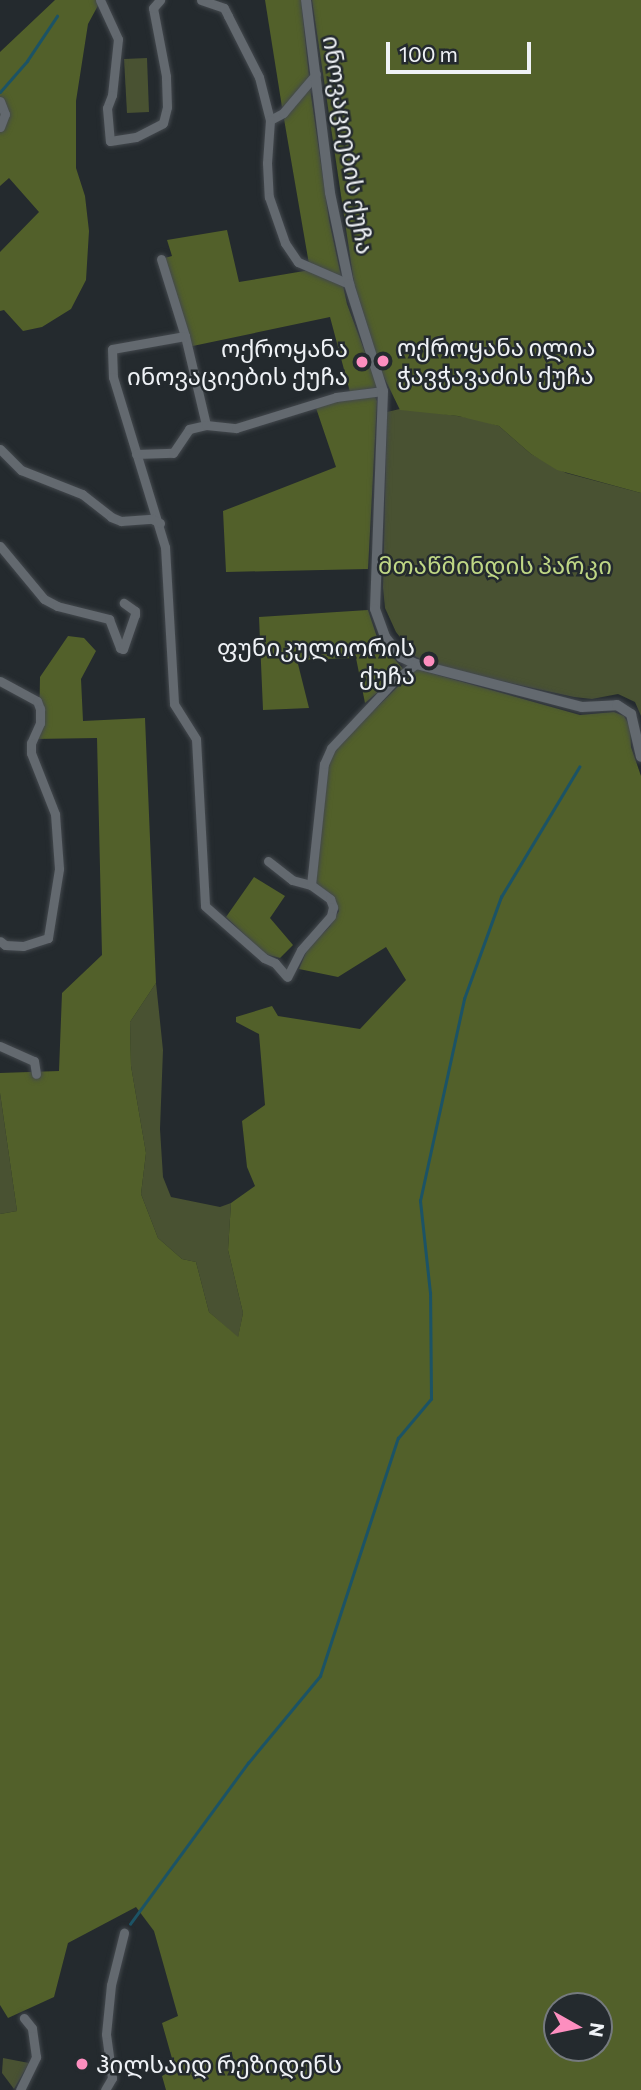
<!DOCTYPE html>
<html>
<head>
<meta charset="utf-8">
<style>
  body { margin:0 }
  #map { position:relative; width:641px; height:2090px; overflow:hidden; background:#242a2e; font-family:Commissioner,"Noto Sans Georgian",sans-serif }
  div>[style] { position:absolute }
  .green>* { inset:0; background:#495232 }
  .forest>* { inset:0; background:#52602a }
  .stream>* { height:2.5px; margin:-1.25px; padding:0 1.25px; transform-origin:1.25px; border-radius:1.25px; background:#1c5365 }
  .roads { filter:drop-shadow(0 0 2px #43484d) drop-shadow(0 0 2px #43484d) }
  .minor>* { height:9px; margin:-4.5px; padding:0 4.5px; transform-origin:4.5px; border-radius:4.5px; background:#63696f }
  .tertiary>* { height:10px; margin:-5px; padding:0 5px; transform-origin:5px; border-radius:5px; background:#63696f }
  .dots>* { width:19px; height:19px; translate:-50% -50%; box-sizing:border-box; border:4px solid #242a2e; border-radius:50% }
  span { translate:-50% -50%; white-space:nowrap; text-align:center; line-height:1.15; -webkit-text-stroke:5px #242a2e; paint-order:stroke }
  .street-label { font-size:24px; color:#eff2f6 }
  .poi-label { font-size:24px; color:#eff2f6 }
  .left { translate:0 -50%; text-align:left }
  .right { translate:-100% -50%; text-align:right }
  .park-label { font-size:24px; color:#bfd785 }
  .north { position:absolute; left:543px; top:1992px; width:70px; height:70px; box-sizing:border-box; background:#242a2e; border:2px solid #757a7e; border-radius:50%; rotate:99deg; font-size:19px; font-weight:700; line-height:28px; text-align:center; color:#eff2f6 }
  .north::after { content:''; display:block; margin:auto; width:24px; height:32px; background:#fd8ebf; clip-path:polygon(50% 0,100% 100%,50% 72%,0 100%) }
  .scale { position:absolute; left:386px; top:42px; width:145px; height:32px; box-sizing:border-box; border:4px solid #eff2f6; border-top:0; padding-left:9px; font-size:21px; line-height:24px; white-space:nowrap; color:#eff2f6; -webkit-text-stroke:5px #242a2e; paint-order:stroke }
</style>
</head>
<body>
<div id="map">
  <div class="green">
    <i style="clip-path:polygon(147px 58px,149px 112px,127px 113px,124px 59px)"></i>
    <i style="clip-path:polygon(404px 408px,477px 419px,499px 426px,531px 454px,566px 473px,641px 493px,641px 716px,635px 702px,618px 694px,592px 699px,574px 697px,443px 668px,416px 657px,396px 632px,385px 608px,383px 588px,387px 412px)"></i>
    <i style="clip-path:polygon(156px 983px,163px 1050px,160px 1129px,163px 1177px,171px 1197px,220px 1207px,231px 1203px,228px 1250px,243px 1313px,238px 1338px,209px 1312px,196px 1262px,182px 1259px,158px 1238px,141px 1194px,146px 1153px,131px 1066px,130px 1022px)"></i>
    <i style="clip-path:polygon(0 1093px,17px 1211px,0 1214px)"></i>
    <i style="clip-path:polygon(3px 2058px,29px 2063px,14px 2089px,2px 2073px)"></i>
  </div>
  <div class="forest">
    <i style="clip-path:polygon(55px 0,101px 0,88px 24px,76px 101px,76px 168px,85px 196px,89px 231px,86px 280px,71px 309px,42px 327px,23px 331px,4px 310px,0 311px,0 252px,39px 212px,9px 178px,0 186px,0 52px)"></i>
    <i style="clip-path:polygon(265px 0,301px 0,309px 76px,294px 98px,282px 107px)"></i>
    <i style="clip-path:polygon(312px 0,641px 0,641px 493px,557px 470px,531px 454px,499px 426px,458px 416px,400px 410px,383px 375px,354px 283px)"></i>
    <i style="clip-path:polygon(310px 88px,329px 220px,347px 304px,378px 387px,350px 392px,330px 317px,188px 347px,161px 259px,172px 256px,167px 240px,227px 230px,239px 282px,310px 270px,284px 119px)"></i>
    <i style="clip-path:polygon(375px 397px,377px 401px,368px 569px,226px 572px,223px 511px,336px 467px,316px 408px,338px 399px)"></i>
    <i style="clip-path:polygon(368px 610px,378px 640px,404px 670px,365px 703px,356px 658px,297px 660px,309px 708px,263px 710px,259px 617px)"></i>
    <i style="clip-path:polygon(evenodd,68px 636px,84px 638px,96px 651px,81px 679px,83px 721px,145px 718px,156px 983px,130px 1022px,131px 1066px,146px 1153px,141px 1194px,158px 1238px,182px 1259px,196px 1262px,209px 1312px,238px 1337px,243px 1313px,228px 1250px,231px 1203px,255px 1186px,247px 1167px,242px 1121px,265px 1105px,259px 1034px,236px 1022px,236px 1017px,272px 1006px,278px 1016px,360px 1029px,406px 980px,386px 947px,338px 977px,299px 969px,307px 950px,330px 926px,339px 911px,334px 898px,315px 883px,329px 762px,336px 747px,416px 669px,580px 715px,614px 712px,624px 716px,630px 727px,631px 747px,641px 776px,641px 2090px,166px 2090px,162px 2076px,175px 2069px,162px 2023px,178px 2016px,154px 1931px,136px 1907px,68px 1943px,54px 1997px,8px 2018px,0 2005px,0 1214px,17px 1211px,0 1093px,0 1073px,59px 1071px,62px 993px,102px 955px,97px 738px,33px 739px,39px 728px,40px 677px,68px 636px,557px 2006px,599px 2006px,599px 2048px,557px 2048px,557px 2006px)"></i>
    <i style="clip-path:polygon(254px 877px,285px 896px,270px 918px,293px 945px,280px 958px,265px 954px,226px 917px)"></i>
  </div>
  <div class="stream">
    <i style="left:0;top:92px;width:41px;rotate:-48.9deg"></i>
    <i style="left:27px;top:61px;width:54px;rotate:-56.3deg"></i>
    <i style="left:130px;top:1924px;width:200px;rotate:-53.8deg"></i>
    <i style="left:248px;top:1763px;width:113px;rotate:-50.4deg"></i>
    <i style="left:320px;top:1676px;width:250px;rotate:-71.9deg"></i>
    <i style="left:398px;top:1438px;width:51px;rotate:-49.8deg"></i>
    <i style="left:431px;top:1399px;width:106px;rotate:-90.5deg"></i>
    <i style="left:430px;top:1293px;width:93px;rotate:-96.2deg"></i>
    <i style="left:420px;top:1201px;width:207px;rotate:-77.7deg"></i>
    <i style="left:464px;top:999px;width:109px;rotate:-70.1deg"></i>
    <i style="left:501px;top:897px;width:152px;rotate:-59deg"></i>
  </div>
  <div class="roads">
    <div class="minor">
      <i style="left:100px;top:0;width:43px;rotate:65.2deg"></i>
      <i style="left:118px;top:39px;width:56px;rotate:96.1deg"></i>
      <i style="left:112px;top:95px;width:14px;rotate:111deg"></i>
      <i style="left:107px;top:108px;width:33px;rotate:85deg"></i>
      <i style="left:110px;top:141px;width:26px;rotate:-9deg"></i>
      <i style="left:136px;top:137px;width:30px;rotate:-27deg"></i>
      <i style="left:163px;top:123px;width:16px;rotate:-76deg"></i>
      <i style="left:167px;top:107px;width:31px;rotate:-92deg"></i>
      <i style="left:166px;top:76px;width:69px;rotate:-100.8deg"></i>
      <i style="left:153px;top:8px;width:11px;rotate:-49deg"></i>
      <i style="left:201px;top:0;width:24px;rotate:19deg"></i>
      <i style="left:224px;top:8px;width:9px;rotate:63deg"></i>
      <i style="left:228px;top:16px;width:68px;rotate:63.1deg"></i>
      <i style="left:259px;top:77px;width:44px;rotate:75.7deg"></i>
      <i style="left:270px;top:120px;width:15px;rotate:-28deg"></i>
      <i style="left:283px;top:113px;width:51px;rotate:-49.8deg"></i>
      <i style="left:0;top:101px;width:14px;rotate:69deg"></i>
      <i style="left:5px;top:114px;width:14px;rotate:111deg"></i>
      <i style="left:270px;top:120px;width:43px;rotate:94deg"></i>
      <i style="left:267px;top:163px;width:34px;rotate:87deg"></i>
      <i style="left:269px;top:197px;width:49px;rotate:70.8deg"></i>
      <i style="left:285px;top:243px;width:23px;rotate:56deg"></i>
      <i style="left:298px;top:262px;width:56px;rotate:23.3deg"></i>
      <i style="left:161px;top:259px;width:81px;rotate:72.7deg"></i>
      <i style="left:185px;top:336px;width:91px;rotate:76.7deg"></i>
      <i style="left:185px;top:336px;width:74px;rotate:169.9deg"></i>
      <i style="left:112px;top:349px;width:28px;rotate:88deg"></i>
      <i style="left:113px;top:377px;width:178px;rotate:73deg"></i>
      <i style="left:165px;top:547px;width:157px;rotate:86.7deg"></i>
      <i style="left:174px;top:704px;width:41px;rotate:57.8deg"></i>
      <i style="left:196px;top:739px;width:167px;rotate:86.9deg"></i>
      <i style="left:205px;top:906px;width:79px;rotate:41.4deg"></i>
      <i style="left:264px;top:958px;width:12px;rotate:24deg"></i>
      <i style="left:275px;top:963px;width:18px;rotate:49deg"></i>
      <i style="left:0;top:449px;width:30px;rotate:45deg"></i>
      <i style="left:21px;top:470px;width:66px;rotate:21.5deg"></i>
      <i style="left:82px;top:494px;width:37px;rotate:38deg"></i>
      <i style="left:111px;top:517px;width:11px;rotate:22deg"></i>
      <i style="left:121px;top:521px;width:31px;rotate:-4deg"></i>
      <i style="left:152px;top:519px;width:9px;rotate:27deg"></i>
      <i style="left:136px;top:454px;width:37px;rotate:-2deg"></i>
      <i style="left:173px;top:453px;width:29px;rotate:-56deg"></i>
      <i style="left:189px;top:429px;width:17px;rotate:-13deg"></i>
      <i style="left:206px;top:425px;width:30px;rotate:6deg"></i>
      <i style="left:236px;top:428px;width:105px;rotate:-17.2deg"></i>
      <i style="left:336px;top:397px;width:47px;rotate:-7.3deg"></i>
      <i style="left:0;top:546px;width:69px;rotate:50.3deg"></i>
      <i style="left:44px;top:599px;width:15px;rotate:28deg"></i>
      <i style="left:57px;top:606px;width:54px;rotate:14deg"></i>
      <i style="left:109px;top:619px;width:31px;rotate:69deg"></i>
      <i style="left:120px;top:648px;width:3px;rotate:18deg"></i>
      <i style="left:123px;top:649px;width:36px;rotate:-71deg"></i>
      <i style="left:135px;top:615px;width:4px;rotate:-90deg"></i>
      <i style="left:135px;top:611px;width:14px;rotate:-144deg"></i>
      <i style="left:0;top:681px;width:42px;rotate:28.4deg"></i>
      <i style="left:37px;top:701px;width:9px;rotate:69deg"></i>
      <i style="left:40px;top:709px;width:14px;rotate:90deg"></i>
      <i style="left:40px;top:723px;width:22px;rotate:114deg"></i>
      <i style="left:31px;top:743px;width:10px;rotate:90deg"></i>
      <i style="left:31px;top:753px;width:66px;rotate:68.5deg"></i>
      <i style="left:55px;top:814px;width:55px;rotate:85.8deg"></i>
      <i style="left:59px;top:869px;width:70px;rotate:99.1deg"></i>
      <i style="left:48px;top:938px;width:26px;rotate:162deg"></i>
      <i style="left:23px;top:946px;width:18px;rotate:-177deg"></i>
      <i style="left:5px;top:945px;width:6px;rotate:-141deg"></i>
      <i style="left:268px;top:861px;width:31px;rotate:38deg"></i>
      <i style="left:292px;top:880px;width:20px;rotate:15deg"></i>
      <i style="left:311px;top:885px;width:24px;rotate:36deg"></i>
      <i style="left:330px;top:899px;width:9px;rotate:69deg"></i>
      <i style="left:333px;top:907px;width:9px;rotate:103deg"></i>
      <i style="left:331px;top:916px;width:45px;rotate:131.4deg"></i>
      <i style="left:301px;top:950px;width:30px;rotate:117deg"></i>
      <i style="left:311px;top:885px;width:122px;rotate:-83.9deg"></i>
      <i style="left:324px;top:764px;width:17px;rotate:-66deg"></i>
      <i style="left:331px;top:748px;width:95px;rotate:-46.7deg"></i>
      <i style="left:396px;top:679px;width:25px;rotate:-37deg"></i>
      <i style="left:0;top:1046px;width:37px;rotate:24deg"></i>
      <i style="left:34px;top:1061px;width:13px;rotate:81deg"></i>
      <i style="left:20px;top:2090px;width:37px;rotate:-64deg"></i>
      <i style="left:36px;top:2057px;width:29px;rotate:-98deg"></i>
      <i style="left:32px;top:2028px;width:13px;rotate:-129deg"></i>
      <i style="left:105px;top:2090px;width:14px;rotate:-60deg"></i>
      <i style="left:112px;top:2078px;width:44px;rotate:-97.8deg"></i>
      <i style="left:106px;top:2034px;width:49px;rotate:-84.2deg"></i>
      <i style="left:111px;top:1985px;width:54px;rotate:-76deg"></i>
    </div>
    <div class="tertiary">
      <i style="left:306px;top:0;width:194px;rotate:82.9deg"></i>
      <i style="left:330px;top:193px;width:93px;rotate:78.2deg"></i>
      <i style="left:349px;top:284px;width:112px;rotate:72.4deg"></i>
      <i style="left:383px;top:391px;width:218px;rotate:92.1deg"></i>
      <i style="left:375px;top:609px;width:30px;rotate:70deg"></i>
      <i style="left:385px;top:637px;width:26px;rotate:51deg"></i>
      <i style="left:401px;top:657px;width:17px;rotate:25deg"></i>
      <i style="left:416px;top:664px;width:171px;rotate:14.5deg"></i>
      <i style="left:582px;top:707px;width:35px;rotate:-3deg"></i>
      <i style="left:617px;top:705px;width:17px;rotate:33deg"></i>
      <i style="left:631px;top:714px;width:44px;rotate:76.9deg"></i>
    </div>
  </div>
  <div class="dots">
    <i style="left:383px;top:361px;background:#fd8ebf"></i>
    <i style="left:362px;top:362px;background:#fd8ebf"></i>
    <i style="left:429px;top:661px;background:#fd8ebf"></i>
    <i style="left:82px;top:2064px;background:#fd8ebf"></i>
  </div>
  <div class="street-label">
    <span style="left:349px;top:145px;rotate:81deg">ინოვაციების ქუჩა</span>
  </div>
  <div class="poi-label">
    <span class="left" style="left:397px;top:361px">ოქროყანა ილია<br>ჭავჭავაძის ქუჩა</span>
    <span class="right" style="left:348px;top:362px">ოქროყანა<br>ინოვაციების ქუჩა</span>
    <span class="right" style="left:415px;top:661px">ფუნიკულიორის<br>ქუჩა</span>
    <span class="left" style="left:96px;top:2064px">ჰილსაიდ რეზიდენს</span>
  </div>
  <div class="park-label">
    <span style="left:495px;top:565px">მთაწმინდის პარკი</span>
  </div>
  <div class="north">N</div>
  <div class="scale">100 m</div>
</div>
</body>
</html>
